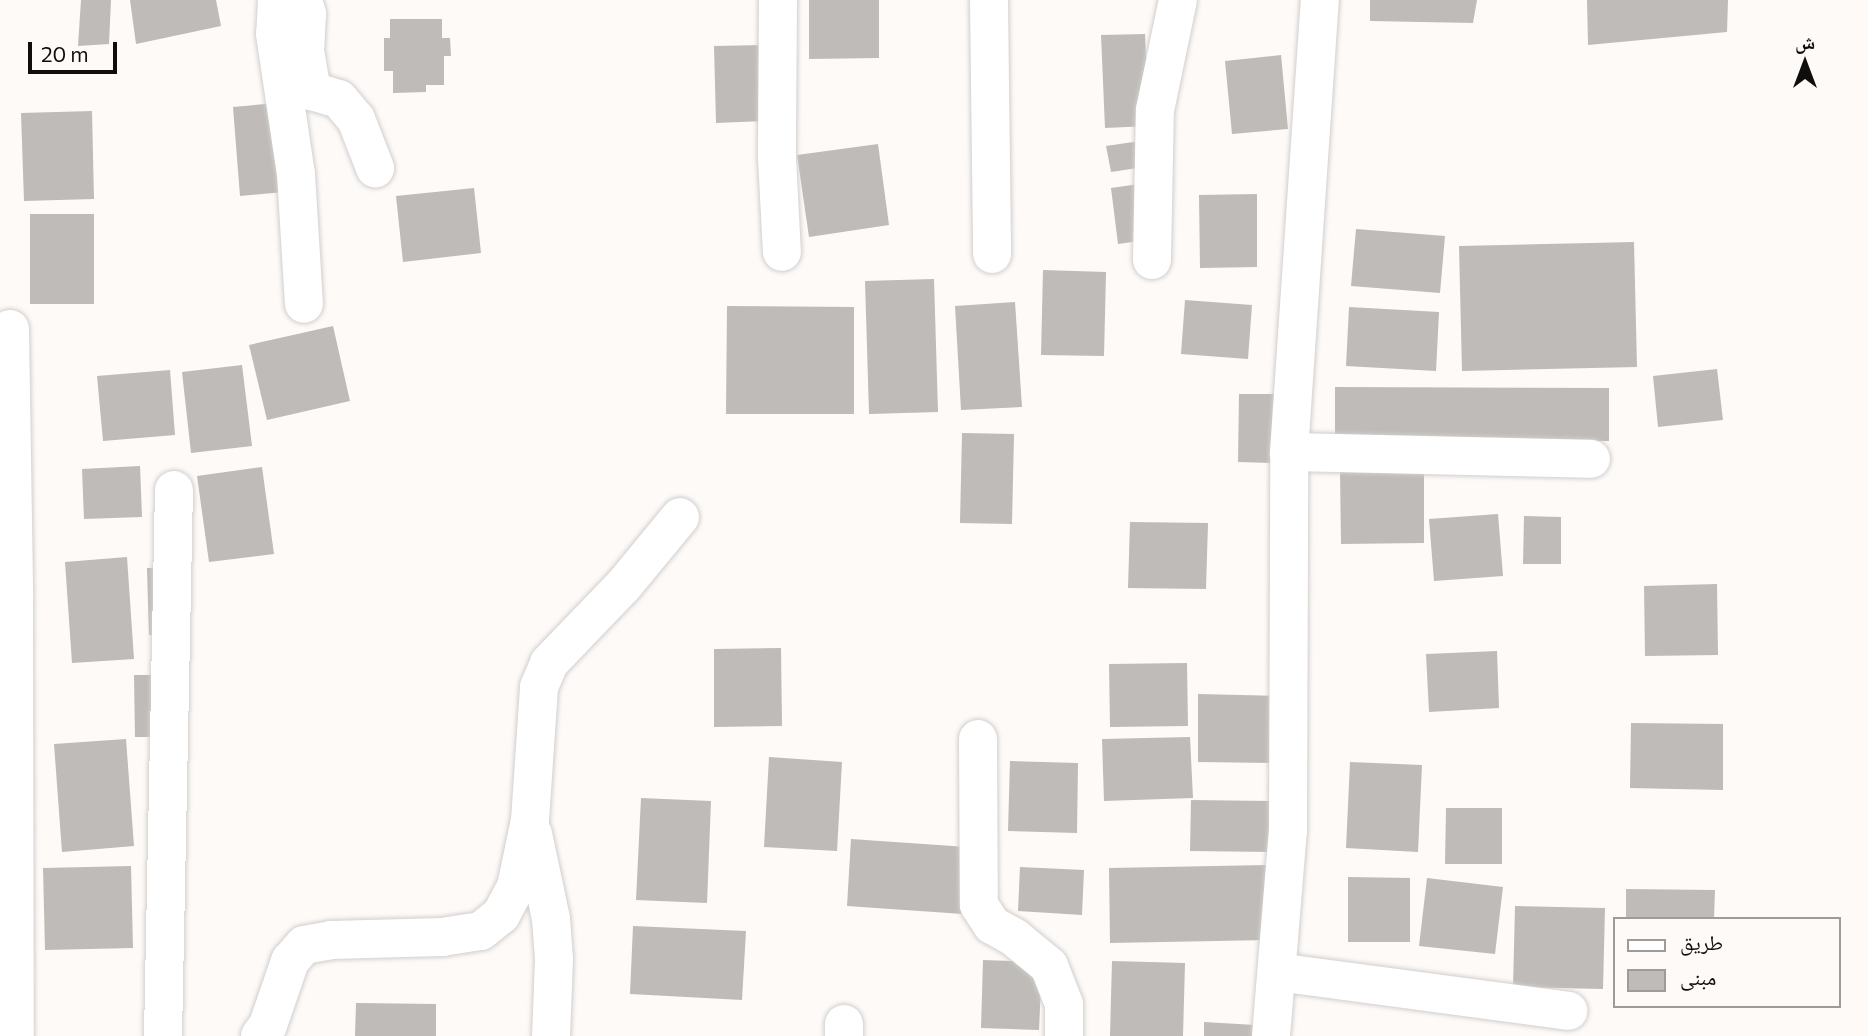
<!DOCTYPE html>
<html>
<head>
<meta charset="utf-8">
<style>
  body { margin:0 }
  #map { position:relative; width:1868px; height:1036px; overflow:hidden; background:#fdfaf8; font-family:Commissioner,"Noto Naskh Arabic",sans-serif }
  div>[style] { position:absolute }
  .building>* { inset:0; background:#bebbb8 }
  .roads { filter:drop-shadow(0 0 2px #d1cecc) drop-shadow(0 0 2px #d1cecc) }
  .minor>* { height:38px; margin:-19px; padding:0 19px; transform-origin:19px; border-radius:19px; background:#fff }
  span { translate:-50% -50%; white-space:nowrap; text-align:center; line-height:1.15; -webkit-text-stroke:6px #fdfaf8; paint-order:stroke }
  .legend { position:absolute; left:1613px; top:917px; width:228px; height:91px; box-sizing:border-box; background:#fdfaf8; border:2px solid #9e9c9a; margin:0; padding:9px 12px; list-style:none; font-size:21px; color:#0f0e0d }
  .legend li { display:flex; align-items:center; gap:14px; height:35px }
  .legend b { width:35px; border:2px solid #9e9c9a }
  .north { position:absolute; left:1770px; top:28px; width:70px; height:70px; -webkit-text-stroke:5px #fdfaf8; paint-order:stroke; rotate:0deg; font-size:19px; font-weight:700; line-height:28px; text-align:center; color:#0f0e0d }
  .north::after { content:''; display:block; margin:auto; width:24px; height:32px; background:#0f0e0d; clip-path:polygon(50% 0,100% 100%,50% 72%,0 100%) }
  .scale { position:absolute; left:28px; top:42px; width:89px; height:32px; box-sizing:border-box; border:4px solid #0f0e0d; border-top:0; padding-left:9px; font-size:21px; line-height:24px; white-space:nowrap; color:#0f0e0d; -webkit-text-stroke:5px #fdfaf8; paint-order:stroke }
</style>
</head>
<body>
<div id="map">
  <div class="building">
    <i style="clip-path:polygon(81px 0,111px 0,109px 44px,78px 46px)"></i>
    <i style="clip-path:polygon(130px 0,216px 0,221px 26px,136px 44px)"></i>
    <i style="clip-path:polygon(809px 0,879px 0,879px 58px,809px 59px)"></i>
    <i style="clip-path:polygon(1370px 0,1477px 0,1473px 23px,1370px 21px)"></i>
    <i style="clip-path:polygon(1587px 0,1728px 0,1727px 32px,1588px 45px)"></i>
    <i style="clip-path:polygon(390px 19px,442px 19px,442px 38px,450px 38px,451px 56px,444px 56px,444px 85px,426px 85px,426px 92px,393px 93px,393px 71px,384px 71px,384px 38px,390px 38px)"></i>
    <i style="clip-path:polygon(1145px 34px,1149px 126px,1105px 128px,1101px 35px)"></i>
    <i style="clip-path:polygon(766px 45px,767px 121px,716px 123px,714px 46px)"></i>
    <i style="clip-path:polygon(1281px 55px,1288px 129px,1232px 134px,1225px 61px)"></i>
    <i style="clip-path:polygon(277px 103px,284px 192px,240px 196px,233px 107px)"></i>
    <i style="clip-path:polygon(92px 111px,94px 199px,24px 201px,21px 113px)"></i>
    <i style="clip-path:polygon(1140px 141px,1144px 167px,1111px 172px,1106px 146px)"></i>
    <i style="clip-path:polygon(878px 144px,889px 225px,809px 237px,797px 155px)"></i>
    <i style="clip-path:polygon(1139px 184px,1146px 240px,1118px 244px,1111px 188px)"></i>
    <i style="clip-path:polygon(474px 188px,481px 253px,403px 262px,396px 196px)"></i>
    <i style="clip-path:polygon(1257px 194px,1257px 267px,1200px 268px,1199px 195px)"></i>
    <i style="clip-path:polygon(30px 214px,94px 214px,94px 304px,30px 304px)"></i>
    <i style="clip-path:polygon(1356px 229px,1445px 236px,1440px 293px,1351px 286px)"></i>
    <i style="clip-path:polygon(1634px 242px,1637px 367px,1462px 371px,1459px 246px)"></i>
    <i style="clip-path:polygon(1043px 270px,1106px 272px,1104px 356px,1041px 355px)"></i>
    <i style="clip-path:polygon(934px 279px,938px 412px,869px 414px,865px 281px)"></i>
    <i style="clip-path:polygon(1185px 300px,1252px 305px,1248px 359px,1181px 354px)"></i>
    <i style="clip-path:polygon(1015px 302px,1022px 407px,961px 410px,955px 306px)"></i>
    <i style="clip-path:polygon(727px 306px,854px 307px,854px 414px,726px 414px)"></i>
    <i style="clip-path:polygon(1349px 307px,1439px 312px,1436px 371px,1346px 366px)"></i>
    <i style="clip-path:polygon(333px 326px,350px 401px,267px 420px,249px 345px)"></i>
    <i style="clip-path:polygon(242px 365px,252px 446px,191px 453px,182px 372px)"></i>
    <i style="clip-path:polygon(1717px 369px,1723px 420px,1658px 427px,1653px 376px)"></i>
    <i style="clip-path:polygon(170px 370px,175px 435px,103px 441px,97px 376px)"></i>
    <i style="clip-path:polygon(1335px 387px,1609px 388px,1609px 441px,1335px 440px)"></i>
    <i style="clip-path:polygon(1239px 394px,1276px 394px,1275px 463px,1238px 462px)"></i>
    <i style="clip-path:polygon(962px 433px,1014px 434px,1012px 524px,960px 523px)"></i>
    <i style="clip-path:polygon(140px 466px,142px 517px,84px 519px,82px 469px)"></i>
    <i style="clip-path:polygon(262px 467px,274px 554px,209px 562px,197px 476px)"></i>
    <i style="clip-path:polygon(1424px 469px,1424px 543px,1341px 544px,1340px 470px)"></i>
    <i style="clip-path:polygon(1498px 514px,1503px 576px,1434px 581px,1429px 519px)"></i>
    <i style="clip-path:polygon(1524px 516px,1561px 517px,1561px 564px,1523px 564px)"></i>
    <i style="clip-path:polygon(1130px 522px,1208px 523px,1206px 589px,1128px 588px)"></i>
    <i style="clip-path:polygon(127px 557px,134px 659px,72px 663px,65px 562px)"></i>
    <i style="clip-path:polygon(147px 568px,161px 568px,163px 635px,149px 635px)"></i>
    <i style="clip-path:polygon(1717px 584px,1718px 655px,1645px 656px,1644px 586px)"></i>
    <i style="clip-path:polygon(781px 648px,782px 726px,714px 727px,714px 649px)"></i>
    <i style="clip-path:polygon(1497px 651px,1499px 708px,1429px 712px,1426px 654px)"></i>
    <i style="clip-path:polygon(1187px 663px,1188px 726px,1110px 727px,1109px 664px)"></i>
    <i style="clip-path:polygon(134px 675px,161px 675px,161px 737px,135px 737px)"></i>
    <i style="clip-path:polygon(1198px 694px,1278px 696px,1277px 763px,1198px 762px)"></i>
    <i style="clip-path:polygon(1631px 723px,1723px 724px,1723px 790px,1630px 788px)"></i>
    <i style="clip-path:polygon(1190px 737px,1193px 798px,1104px 801px,1102px 739px)"></i>
    <i style="clip-path:polygon(126px 739px,134px 846px,62px 852px,54px 744px)"></i>
    <i style="clip-path:polygon(769px 757px,842px 762px,837px 851px,764px 847px)"></i>
    <i style="clip-path:polygon(1010px 761px,1078px 763px,1077px 833px,1008px 831px)"></i>
    <i style="clip-path:polygon(1350px 762px,1422px 765px,1418px 852px,1346px 848px)"></i>
    <i style="clip-path:polygon(641px 798px,711px 801px,707px 903px,636px 900px)"></i>
    <i style="clip-path:polygon(1191px 800px,1271px 801px,1271px 852px,1190px 851px)"></i>
    <i style="clip-path:polygon(1446px 808px,1502px 808px,1502px 864px,1445px 864px)"></i>
    <i style="clip-path:polygon(851px 839px,967px 847px,963px 914px,847px 906px)"></i>
    <i style="clip-path:polygon(1268px 865px,1269px 940px,1110px 943px,1109px 868px)"></i>
    <i style="clip-path:polygon(131px 866px,133px 948px,45px 950px,43px 868px)"></i>
    <i style="clip-path:polygon(1020px 867px,1084px 870px,1082px 915px,1018px 911px)"></i>
    <i style="clip-path:polygon(1348px 877px,1410px 878px,1410px 942px,1348px 942px)"></i>
    <i style="clip-path:polygon(1427px 878px,1503px 887px,1495px 954px,1419px 946px)"></i>
    <i style="clip-path:polygon(1626px 889px,1715px 890px,1714px 919px,1626px 919px)"></i>
    <i style="clip-path:polygon(1515px 906px,1605px 908px,1603px 989px,1513px 987px)"></i>
    <i style="clip-path:polygon(633px 926px,746px 931px,742px 1000px,630px 994px)"></i>
    <i style="clip-path:polygon(983px 960px,1042px 962px,1039px 1030px,981px 1028px)"></i>
    <i style="clip-path:polygon(1112px 961px,1185px 963px,1183px 1036px,1110px 1036px)"></i>
    <i style="clip-path:polygon(356px 1003px,436px 1004px,436px 1036px,355px 1036px)"></i>
    <i style="clip-path:polygon(1204px 1022px,1255px 1025px,1254px 1036px,1204px 1036px)"></i>
  </div>
  <div class="roads">
    <div class="minor">
      <i style="left:277px;top:0;width:34px;rotate:93deg"></i>
      <i style="left:275px;top:34px;width:142px;rotate:81.5deg"></i>
      <i style="left:296px;top:174px;width:130px;rotate:86.5deg"></i>
      <i style="left:303px;top:0;width:15px;rotate:74deg"></i>
      <i style="left:307px;top:14px;width:37px;rotate:93deg"></i>
      <i style="left:305px;top:51px;width:41px;rotate:80.1deg"></i>
      <i style="left:312px;top:91px;width:28px;rotate:17deg"></i>
      <i style="left:339px;top:99px;width:26px;rotate:50deg"></i>
      <i style="left:356px;top:119px;width:53px;rotate:68.8deg"></i>
      <i style="left:778px;top:0;width:158px;rotate:90.4deg"></i>
      <i style="left:777px;top:158px;width:94px;rotate:87deg"></i>
      <i style="left:989px;top:0;width:254px;rotate:89.3deg"></i>
      <i style="left:1152px;top:260px;width:150px;rotate:-88.9deg"></i>
      <i style="left:1155px;top:110px;width:112px;rotate:-78.2deg"></i>
      <i style="left:10px;top:329px;width:267px;rotate:89.1deg"></i>
      <i style="left:14px;top:596px;width:440px;rotate:89.9deg"></i>
      <i style="left:1289px;top:452px;width:302px;rotate:1.3deg"></i>
      <i style="left:978px;top:739px;width:166px;rotate:89.7deg"></i>
      <i style="left:979px;top:905px;width:24px;rotate:57deg"></i>
      <i style="left:992px;top:925px;width:26px;rotate:29deg"></i>
      <i style="left:1015px;top:938px;width:44px;rotate:39.5deg"></i>
      <i style="left:1049px;top:966px;width:41px;rotate:68.5deg"></i>
      <i style="left:1064px;top:1004px;width:32px;rotate:90deg"></i>
      <i style="left:533px;top:834px;width:87px;rotate:78deg"></i>
      <i style="left:551px;top:919px;width:40px;rotate:85.7deg"></i>
      <i style="left:554px;top:959px;width:77px;rotate:92.2deg"></i>
      <i style="left:1277px;top:972px;width:294px;rotate:7.6deg"></i>
      <i style="left:163px;top:1036px;width:546px;rotate:-88.85deg"></i>
      <i style="left:260px;top:1036px;width:14px;rotate:-54deg"></i>
      <i style="left:268px;top:1025px;width:68px;rotate:-71deg"></i>
      <i style="left:290px;top:961px;width:21px;rotate:-49deg"></i>
      <i style="left:304px;top:945px;width:27px;rotate:-10deg"></i>
      <i style="left:331px;top:940px;width:111px;rotate:-1.5deg"></i>
      <i style="left:442px;top:937px;width:39px;rotate:-9deg"></i>
      <i style="left:481px;top:931px;width:26px;rotate:-39deg"></i>
      <i style="left:501px;top:915px;width:32px;rotate:-62deg"></i>
      <i style="left:516px;top:887px;width:68px;rotate:-78.2deg"></i>
      <i style="left:530px;top:820px;width:133px;rotate:-86.1deg"></i>
      <i style="left:539px;top:687px;width:26px;rotate:-67deg"></i>
      <i style="left:549px;top:663px;width:108px;rotate:-46.1deg"></i>
      <i style="left:624px;top:585px;width:88px;rotate:-50.5deg"></i>
      <i style="left:844px;top:1036px;width:12px;rotate:-90deg"></i>
      <i style="left:1271px;top:1036px;width:206px;rotate:-85.3deg"></i>
      <i style="left:1288px;top:831px;width:379px;rotate:-89.8deg"></i>
      <i style="left:1289px;top:452px;width:453px;rotate:-86.1deg"></i>
    </div>
  </div>
  <ul class="legend">
  <li><b style="height:9px;background:#fff"></b>طريق</li>
  <li><b style="height:19px;background:#bebbb8"></b>مبنى</li>
  </ul>
  <div class="north">ش</div>
  <div class="scale">20 m</div>
</div>
</body>
</html>
